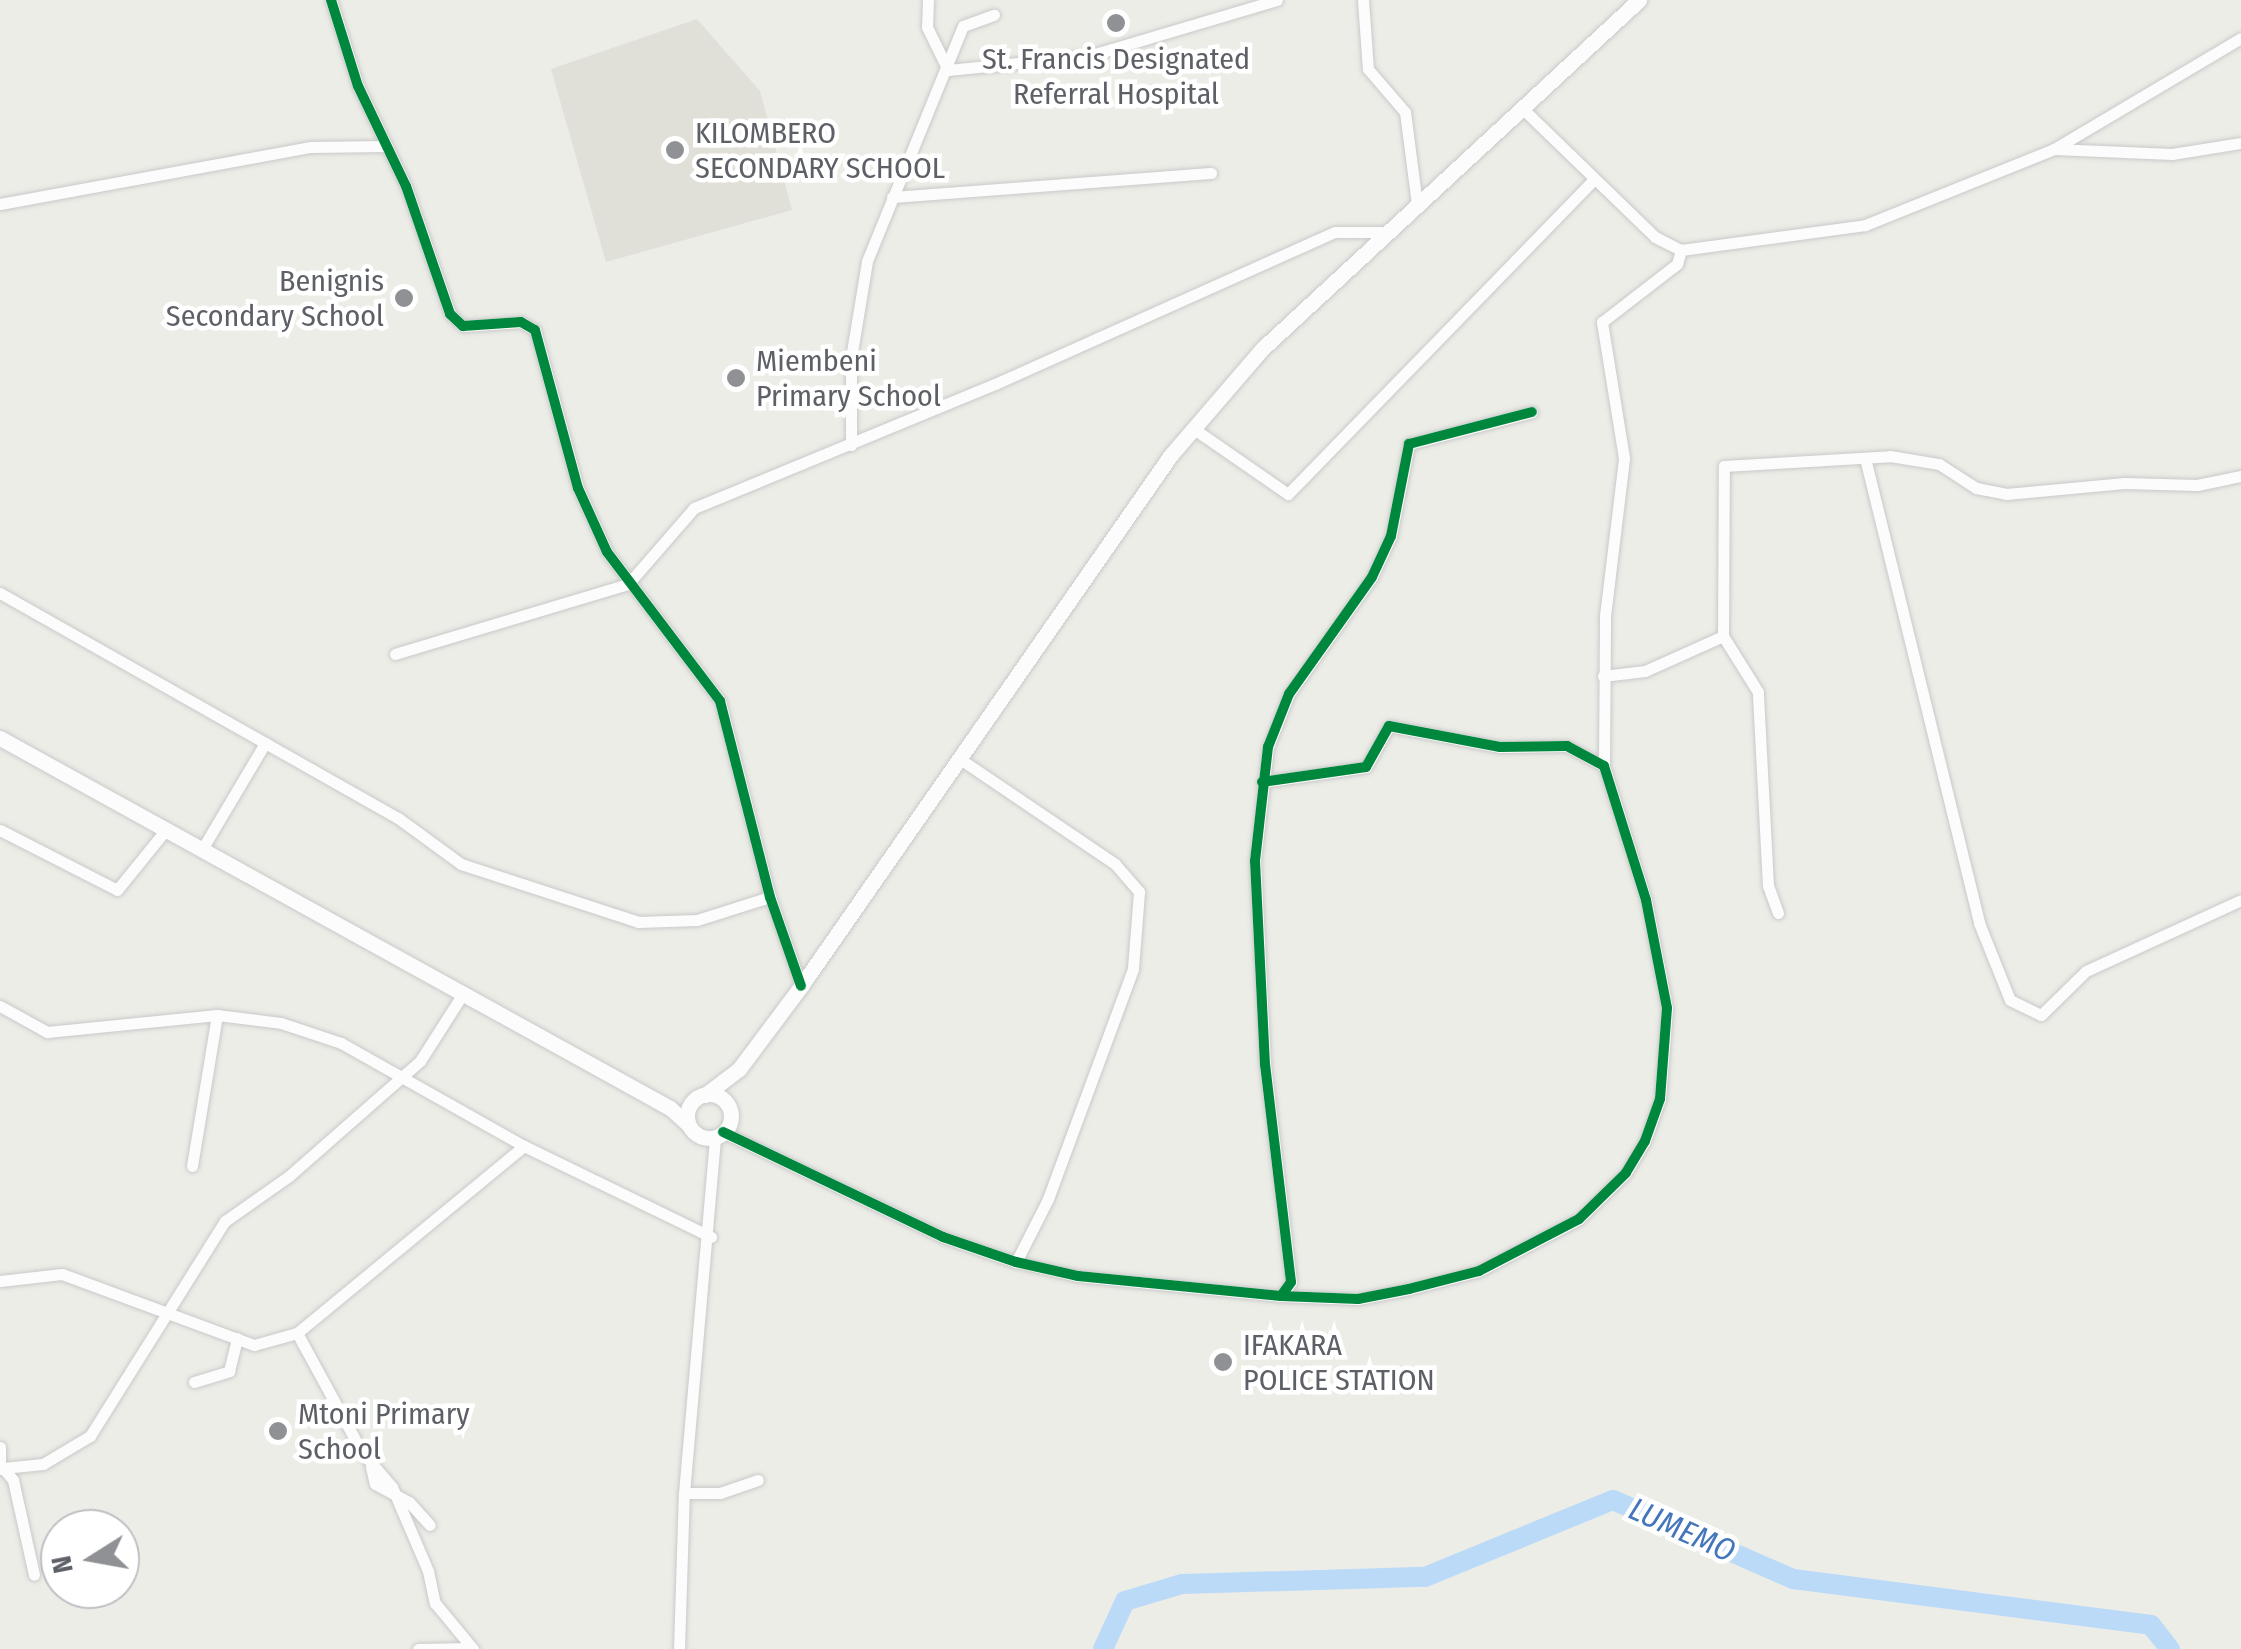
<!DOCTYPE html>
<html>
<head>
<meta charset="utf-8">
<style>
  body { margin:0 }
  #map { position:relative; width:2241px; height:1649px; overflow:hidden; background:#edede8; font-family:"Fira Sans Condensed",sans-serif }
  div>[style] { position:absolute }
  .education>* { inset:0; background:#e0dfd8 }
  .river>* { height:20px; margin:-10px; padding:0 10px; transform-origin:10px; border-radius:10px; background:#bbdaf8 }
  .roads { filter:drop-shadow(0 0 2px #c9c9c9) drop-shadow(0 0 2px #c9c9c9) }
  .street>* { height:11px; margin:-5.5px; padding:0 5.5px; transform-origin:5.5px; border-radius:5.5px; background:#fcfcfc }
  .secondary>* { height:15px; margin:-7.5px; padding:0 7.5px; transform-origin:7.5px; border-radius:7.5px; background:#fcfcfc }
  .secondary>.ring { margin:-7.5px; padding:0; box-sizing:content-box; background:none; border:15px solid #fcfcfc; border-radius:50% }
  .cycleway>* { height:10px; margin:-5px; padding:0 5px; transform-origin:5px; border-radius:5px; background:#00873e }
  .dots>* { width:28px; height:28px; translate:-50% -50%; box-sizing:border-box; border:5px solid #fff; border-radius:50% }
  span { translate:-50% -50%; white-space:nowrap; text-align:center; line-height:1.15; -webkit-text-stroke:9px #fff; paint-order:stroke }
  .poi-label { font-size:30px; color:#5d6066 }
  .left { translate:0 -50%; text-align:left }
  .right { translate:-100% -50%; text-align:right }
  .water-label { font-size:32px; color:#4476bb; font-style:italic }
  .north { position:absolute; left:40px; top:1509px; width:100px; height:100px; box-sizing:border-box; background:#fff; border:2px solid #bebfc2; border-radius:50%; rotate:259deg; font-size:28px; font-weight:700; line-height:40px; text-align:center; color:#5d6066 }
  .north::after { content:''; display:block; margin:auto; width:35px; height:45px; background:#8f9194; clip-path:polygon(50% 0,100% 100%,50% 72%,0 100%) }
</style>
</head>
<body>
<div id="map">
  <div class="education">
    <i style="clip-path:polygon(697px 19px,760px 91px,792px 210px,606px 262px,551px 69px)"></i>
  </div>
  <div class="river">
    <i style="left:1103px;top:1649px;width:53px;rotate:-65.4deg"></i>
    <i style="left:1125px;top:1601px;width:59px;rotate:-16.6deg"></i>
    <i style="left:1182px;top:1584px;width:243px;rotate:-1.7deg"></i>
    <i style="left:1425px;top:1577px;width:203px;rotate:-22.3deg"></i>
    <i style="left:1613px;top:1500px;width:197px;rotate:23.7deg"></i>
    <i style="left:1793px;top:1579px;width:361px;rotate:7.3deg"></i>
    <i style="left:2151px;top:1625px;width:31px;rotate:52deg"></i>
  </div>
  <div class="roads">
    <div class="street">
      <i style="left:331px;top:0;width:90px;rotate:72.6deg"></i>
      <i style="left:358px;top:86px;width:111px;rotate:64.4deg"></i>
      <i style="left:406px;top:186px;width:135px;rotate:71deg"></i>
      <i style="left:450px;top:314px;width:18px;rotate:43deg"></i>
      <i style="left:463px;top:326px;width:58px;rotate:-3.9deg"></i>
      <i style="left:521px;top:322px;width:16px;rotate:30deg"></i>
      <i style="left:535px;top:330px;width:164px;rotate:74.8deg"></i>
      <i style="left:578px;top:488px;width:70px;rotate:65.6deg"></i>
      <i style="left:607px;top:552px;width:187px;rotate:52.8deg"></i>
      <i style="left:720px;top:701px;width:202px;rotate:75.7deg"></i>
      <i style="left:770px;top:897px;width:94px;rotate:70.8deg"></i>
      <i style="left:928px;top:0;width:27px;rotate:92deg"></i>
      <i style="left:927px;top:27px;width:48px;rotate:64deg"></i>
      <i style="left:948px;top:70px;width:141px;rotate:-5.7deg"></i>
      <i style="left:1088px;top:56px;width:197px;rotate:-16.5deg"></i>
      <i style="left:1363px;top:0;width:69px;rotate:85.9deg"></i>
      <i style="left:1368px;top:69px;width:57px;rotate:49.3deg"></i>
      <i style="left:1405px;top:112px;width:94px;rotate:82.6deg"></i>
      <i style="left:1524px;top:110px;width:182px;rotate:44.1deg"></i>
      <i style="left:1655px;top:237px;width:29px;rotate:27deg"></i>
      <i style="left:1681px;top:250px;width:186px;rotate:-7.7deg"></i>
      <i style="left:1865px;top:225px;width:204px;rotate:-21.9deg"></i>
      <i style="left:2054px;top:149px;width:217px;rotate:-30.7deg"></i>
      <i style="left:2054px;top:149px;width:118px;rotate:2.4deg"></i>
      <i style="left:2172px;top:154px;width:70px;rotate:-9.1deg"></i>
      <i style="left:892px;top:197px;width:320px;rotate:-4.3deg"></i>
      <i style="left:0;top:204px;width:316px;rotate:-10.4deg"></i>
      <i style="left:311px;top:147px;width:76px;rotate:-0.8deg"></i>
      <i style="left:1194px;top:429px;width:114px;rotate:34.7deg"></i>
      <i style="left:1288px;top:494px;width:439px;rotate:-45.8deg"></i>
      <i style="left:851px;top:445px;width:87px;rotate:-90deg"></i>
      <i style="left:851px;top:358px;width:98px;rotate:-80.6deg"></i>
      <i style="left:867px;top:261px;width:254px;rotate:-67.8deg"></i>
      <i style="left:963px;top:26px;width:33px;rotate:-20deg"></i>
      <i style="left:1866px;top:462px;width:475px;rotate:76.2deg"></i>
      <i style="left:1979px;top:923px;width:83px;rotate:68.1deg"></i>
      <i style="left:2010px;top:1000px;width:34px;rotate:26deg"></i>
      <i style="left:2041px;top:1015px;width:63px;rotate:-44.4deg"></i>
      <i style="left:2086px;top:971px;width:170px;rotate:-24.6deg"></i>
      <i style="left:0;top:593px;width:457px;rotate:29.5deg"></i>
      <i style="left:398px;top:818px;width:78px;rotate:36.1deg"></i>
      <i style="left:461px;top:864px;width:186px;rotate:18.1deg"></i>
      <i style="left:638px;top:922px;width:59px;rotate:-1.9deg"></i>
      <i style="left:697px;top:920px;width:77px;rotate:-17.5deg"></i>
      <i style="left:395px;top:654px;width:243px;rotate:-16.7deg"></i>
      <i style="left:628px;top:584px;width:101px;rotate:-49deg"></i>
      <i style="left:694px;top:508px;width:326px;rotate:-22.4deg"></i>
      <i style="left:995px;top:384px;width:372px;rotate:-24.1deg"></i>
      <i style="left:1335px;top:232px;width:50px"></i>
      <i style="left:1603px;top:676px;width:42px;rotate:-6.8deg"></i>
      <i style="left:1645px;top:671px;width:85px;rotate:-24.2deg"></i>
      <i style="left:963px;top:761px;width:184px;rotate:34.1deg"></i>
      <i style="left:1115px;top:864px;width:37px;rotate:49deg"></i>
      <i style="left:1139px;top:892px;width:77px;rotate:94.5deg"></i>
      <i style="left:1133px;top:969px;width:245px;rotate:110.3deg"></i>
      <i style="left:1048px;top:1199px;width:71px;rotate:116.9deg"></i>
      <i style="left:1604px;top:766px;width:150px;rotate:-89.6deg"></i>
      <i style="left:1605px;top:616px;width:159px;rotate:-83.1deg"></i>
      <i style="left:1624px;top:458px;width:138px;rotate:-99.2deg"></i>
      <i style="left:1602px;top:322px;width:95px;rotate:-37.7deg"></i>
      <i style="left:1677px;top:264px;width:15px;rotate:-74deg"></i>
      <i style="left:1262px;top:782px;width:105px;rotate:-8.2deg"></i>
      <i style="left:1366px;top:767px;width:47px;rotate:-60.7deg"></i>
      <i style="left:1389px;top:726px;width:113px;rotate:10.7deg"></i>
      <i style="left:1500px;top:747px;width:67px;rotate:-0.9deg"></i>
      <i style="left:1567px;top:746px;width:42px;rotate:28.4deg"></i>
      <i style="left:1604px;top:766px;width:140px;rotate:72.6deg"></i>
      <i style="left:1646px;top:900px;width:110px;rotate:79deg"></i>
      <i style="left:1667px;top:1008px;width:91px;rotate:94.4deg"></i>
      <i style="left:1660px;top:1099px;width:45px;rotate:109.7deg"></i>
      <i style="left:1645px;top:1141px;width:37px;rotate:121deg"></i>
      <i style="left:1626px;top:1173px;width:66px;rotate:135.6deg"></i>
      <i style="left:1579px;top:1219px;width:113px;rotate:152.5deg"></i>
      <i style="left:1479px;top:1271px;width:72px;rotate:165.6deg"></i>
      <i style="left:1409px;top:1289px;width:52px;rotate:168.9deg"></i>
      <i style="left:1358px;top:1299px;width:77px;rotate:-177.8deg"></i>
      <i style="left:0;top:830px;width:131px;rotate:27.1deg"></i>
      <i style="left:117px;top:890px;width:75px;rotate:-51deg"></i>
      <i style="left:201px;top:851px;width:126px;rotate:-59.3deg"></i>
      <i style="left:1778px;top:913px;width:29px;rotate:-110deg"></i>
      <i style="left:1768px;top:886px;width:194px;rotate:-93deg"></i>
      <i style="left:1758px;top:692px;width:66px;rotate:-122deg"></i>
      <i style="left:1723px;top:636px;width:170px;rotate:-89.7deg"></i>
      <i style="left:1724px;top:466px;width:166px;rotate:-3.4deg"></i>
      <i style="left:1890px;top:456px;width:50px;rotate:9.3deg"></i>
      <i style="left:1939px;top:464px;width:44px;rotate:33deg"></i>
      <i style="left:1976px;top:488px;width:31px;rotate:11deg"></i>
      <i style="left:2006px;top:494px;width:119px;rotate:-5.3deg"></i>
      <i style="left:2124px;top:483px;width:73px;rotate:1.6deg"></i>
      <i style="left:2197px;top:485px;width:45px;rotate:-11.6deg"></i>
      <i style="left:0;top:1006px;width:54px;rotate:29deg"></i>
      <i style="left:47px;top:1032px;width:171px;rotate:-5.7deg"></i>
      <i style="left:217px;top:1015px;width:64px;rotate:7.1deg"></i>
      <i style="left:281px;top:1023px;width:63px;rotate:18.4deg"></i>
      <i style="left:341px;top:1043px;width:210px;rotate:29.4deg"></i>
      <i style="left:524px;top:1146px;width:208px;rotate:25.9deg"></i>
      <i style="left:723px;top:1132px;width:244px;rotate:25.5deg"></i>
      <i style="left:943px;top:1237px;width:77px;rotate:18.9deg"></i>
      <i style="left:1016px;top:1262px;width:64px;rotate:12.7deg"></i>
      <i style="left:1078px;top:1276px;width:204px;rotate:5.6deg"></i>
      <i style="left:1281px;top:1296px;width:17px;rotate:-54deg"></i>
      <i style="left:1291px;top:1282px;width:219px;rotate:-96.8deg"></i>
      <i style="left:1265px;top:1065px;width:204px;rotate:-92.8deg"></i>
      <i style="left:1255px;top:861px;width:115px;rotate:-83.5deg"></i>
      <i style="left:1268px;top:747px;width:57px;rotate:-68.4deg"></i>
      <i style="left:1289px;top:694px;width:143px;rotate:-54.6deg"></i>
      <i style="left:1372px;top:577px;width:45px;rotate:-65.1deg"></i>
      <i style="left:1391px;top:536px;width:94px;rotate:-78.9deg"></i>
      <i style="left:1409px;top:444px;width:127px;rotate:-14.6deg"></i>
      <i style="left:192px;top:1166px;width:153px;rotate:-80.6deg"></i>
      <i style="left:0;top:1281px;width:62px;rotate:-6.4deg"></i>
      <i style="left:62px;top:1274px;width:205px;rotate:20.3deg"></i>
      <i style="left:254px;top:1345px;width:45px;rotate:-15.6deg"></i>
      <i style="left:297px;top:1333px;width:294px;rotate:-39.5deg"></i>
      <i style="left:297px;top:1333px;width:136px;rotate:61.4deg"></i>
      <i style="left:362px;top:1452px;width:46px;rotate:49.4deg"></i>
      <i style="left:392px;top:1487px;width:91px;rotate:66.8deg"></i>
      <i style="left:428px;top:1571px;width:33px;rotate:78deg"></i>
      <i style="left:435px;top:1603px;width:60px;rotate:50.4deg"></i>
      <i style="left:194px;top:1382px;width:37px;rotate:-17deg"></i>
      <i style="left:229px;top:1371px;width:34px;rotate:-76deg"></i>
      <i style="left:0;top:1447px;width:22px;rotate:90deg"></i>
      <i style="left:371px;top:1467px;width:17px;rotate:77deg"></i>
      <i style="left:375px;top:1484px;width:38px;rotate:28deg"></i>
      <i style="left:409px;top:1502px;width:31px;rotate:48deg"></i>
      <i style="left:3px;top:1468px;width:40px;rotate:-5.7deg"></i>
      <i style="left:43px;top:1464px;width:55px;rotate:-30.8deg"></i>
      <i style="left:90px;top:1436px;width:254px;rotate:-57.9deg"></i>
      <i style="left:225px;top:1221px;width:78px;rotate:-35.1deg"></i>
      <i style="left:289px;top:1176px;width:174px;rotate:-41.3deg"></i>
      <i style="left:420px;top:1061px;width:78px;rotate:-57.5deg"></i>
      <i style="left:3px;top:1468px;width:16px;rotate:50deg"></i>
      <i style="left:13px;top:1480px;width:97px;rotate:77.5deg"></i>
      <i style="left:684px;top:1493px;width:36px"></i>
      <i style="left:720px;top:1493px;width:40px;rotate:-18.9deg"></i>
      <i style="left:418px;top:1649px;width:53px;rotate:-1.1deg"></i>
      <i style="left:679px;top:1649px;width:156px;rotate:-88.2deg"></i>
      <i style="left:684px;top:1493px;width:358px;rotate:-85deg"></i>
    </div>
    <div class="secondary">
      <i style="left:0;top:738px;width:765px;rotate:28.91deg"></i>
      <i style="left:670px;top:1108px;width:25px;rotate:42deg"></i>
      <i class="ring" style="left:687px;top:1094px;width:29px;height:29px"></i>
      <i style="left:705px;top:1095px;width:43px;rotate:-37.4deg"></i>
      <i style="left:739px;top:1069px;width:104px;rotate:-53.2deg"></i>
      <i style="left:801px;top:986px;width:646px;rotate:-55.15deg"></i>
      <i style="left:1170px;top:456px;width:141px;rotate:-49.3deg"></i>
      <i style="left:1262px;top:349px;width:514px;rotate:-42.79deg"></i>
    </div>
  </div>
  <div class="cycleway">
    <i style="left:331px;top:0;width:90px;rotate:72.6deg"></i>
    <i style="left:358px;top:86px;width:111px;rotate:64.4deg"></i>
    <i style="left:406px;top:186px;width:135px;rotate:71deg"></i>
    <i style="left:450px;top:314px;width:18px;rotate:43deg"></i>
    <i style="left:463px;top:326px;width:58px;rotate:-3.9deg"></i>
    <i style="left:521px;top:322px;width:16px;rotate:30deg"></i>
    <i style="left:535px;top:330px;width:164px;rotate:74.8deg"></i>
    <i style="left:578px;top:488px;width:70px;rotate:65.6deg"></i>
    <i style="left:607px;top:552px;width:187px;rotate:52.8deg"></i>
    <i style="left:720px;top:701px;width:202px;rotate:75.7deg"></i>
    <i style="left:770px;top:897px;width:94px;rotate:70.8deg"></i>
    <i style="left:1262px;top:782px;width:105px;rotate:-8.2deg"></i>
    <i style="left:1366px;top:767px;width:47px;rotate:-60.7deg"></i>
    <i style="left:1389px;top:726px;width:113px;rotate:10.7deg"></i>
    <i style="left:1500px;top:747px;width:67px;rotate:-0.9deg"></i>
    <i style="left:1567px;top:746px;width:42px;rotate:28.4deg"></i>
    <i style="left:1604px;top:766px;width:140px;rotate:72.6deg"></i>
    <i style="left:1646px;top:900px;width:110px;rotate:79deg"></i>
    <i style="left:1667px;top:1008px;width:91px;rotate:94.4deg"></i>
    <i style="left:1660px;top:1099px;width:45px;rotate:109.7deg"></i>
    <i style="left:1645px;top:1141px;width:37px;rotate:121deg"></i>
    <i style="left:1626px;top:1173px;width:66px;rotate:135.6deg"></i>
    <i style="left:1579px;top:1219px;width:113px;rotate:152.5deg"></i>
    <i style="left:1479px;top:1271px;width:72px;rotate:165.6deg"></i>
    <i style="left:1409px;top:1289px;width:52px;rotate:168.9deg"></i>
    <i style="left:1358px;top:1299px;width:77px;rotate:-177.8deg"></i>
    <i style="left:723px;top:1132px;width:244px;rotate:25.5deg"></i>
    <i style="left:943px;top:1237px;width:77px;rotate:18.9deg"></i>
    <i style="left:1016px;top:1262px;width:64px;rotate:12.7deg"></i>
    <i style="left:1078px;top:1276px;width:204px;rotate:5.6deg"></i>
    <i style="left:1281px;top:1296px;width:17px;rotate:-54deg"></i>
    <i style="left:1291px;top:1282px;width:219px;rotate:-96.8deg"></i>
    <i style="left:1265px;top:1065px;width:204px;rotate:-92.8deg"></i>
    <i style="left:1255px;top:861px;width:115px;rotate:-83.5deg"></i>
    <i style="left:1268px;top:747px;width:57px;rotate:-68.4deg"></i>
    <i style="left:1289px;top:694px;width:143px;rotate:-54.6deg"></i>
    <i style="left:1372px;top:577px;width:45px;rotate:-65.1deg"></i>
    <i style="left:1391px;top:536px;width:94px;rotate:-78.9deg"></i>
    <i style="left:1409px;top:444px;width:127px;rotate:-14.6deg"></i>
  </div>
  <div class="dots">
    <i style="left:1116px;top:23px;background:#8f9194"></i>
    <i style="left:675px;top:150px;background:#8f9194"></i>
    <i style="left:404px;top:298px;background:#8f9194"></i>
    <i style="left:736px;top:378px;background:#8f9194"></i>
    <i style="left:1223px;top:1362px;background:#8f9194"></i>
    <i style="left:278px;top:1431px;background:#8f9194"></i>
  </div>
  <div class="poi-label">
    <span style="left:1116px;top:76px">St. Francis Designated<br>Referral Hospital</span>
    <span class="left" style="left:695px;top:150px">KILOMBERO<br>SECONDARY SCHOOL</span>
    <span class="right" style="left:384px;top:298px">Benignis<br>Secondary School</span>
    <span class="left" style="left:756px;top:378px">Miembeni<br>Primary School</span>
    <span class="left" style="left:1243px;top:1362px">IFAKARA<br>POLICE STATION</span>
    <span class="left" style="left:298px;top:1431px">Mtoni Primary<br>School</span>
  </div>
  <div class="water-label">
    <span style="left:1682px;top:1530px;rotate:24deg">LUMEMO</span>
  </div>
  <div class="north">N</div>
</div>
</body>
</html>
